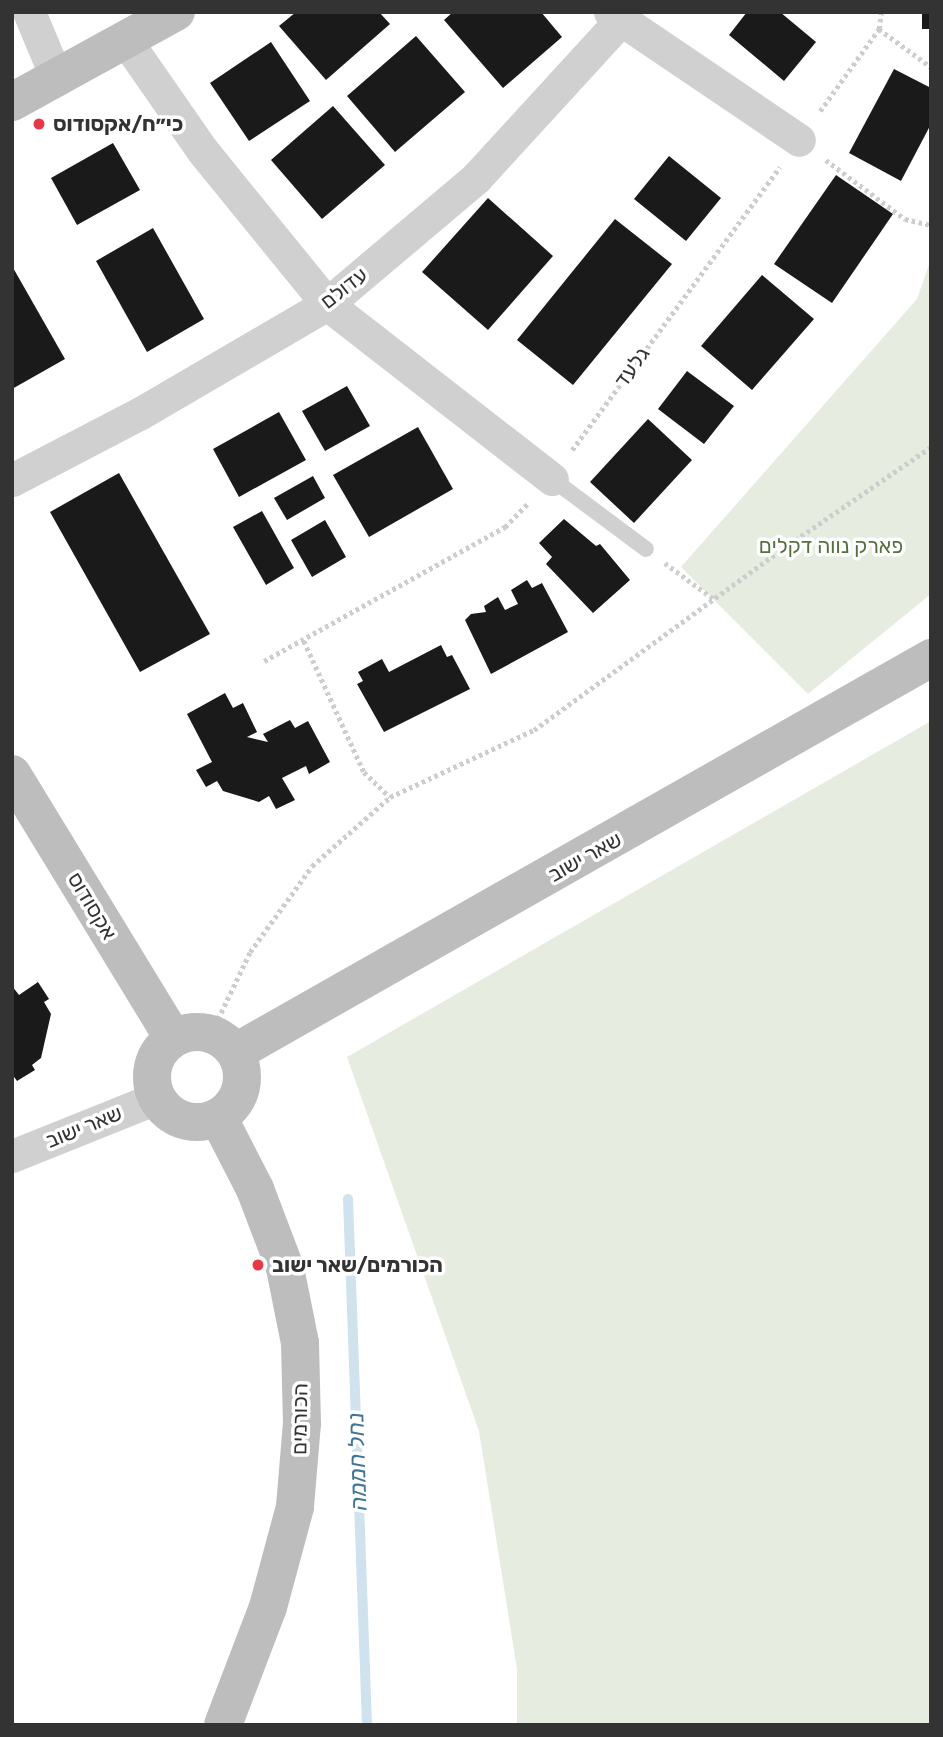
<!DOCTYPE html>
<html>
<head>
<meta charset="utf-8">
<style>
  body { margin:0 }
  #map { position:relative; width:943px; height:1737px; overflow:hidden; background:#fff; font-family:Rubik,"Noto Sans Hebrew",sans-serif }
  div>[style] { position:absolute }
  .green>* { inset:0; background:#e6ecdf }
  .stream>* { height:10px; margin:-5px; padding:0 5px; transform-origin:5px; border-radius:5px; background:#cfe2ee }
  .building>* { inset:0; background:#1a1a1a }
  .path>* { height:4.5px; margin-top:-2.25px; transform-origin:0; background:repeating-linear-gradient(90deg,#cdcdcd 0 3.5px,transparent 0 7px) }
  .lane>* { height:16px; margin:-8px; padding:0 8px; transform-origin:8px; border-radius:8px; background:#d0d0d0 }
  .street>* { height:33px; margin:-16.5px; padding:0 16.5px; transform-origin:16.5px; border-radius:16.5px; background:#d0d0d0 }
  .secondary>* { height:38px; margin:-19px; padding:0 19px; transform-origin:19px; border-radius:19px; background:#bdbdbd }
  .secondary>.ring { margin:-19px; padding:0; box-sizing:content-box; background:none; border:38px solid #bdbdbd; border-radius:50% }
  .dots>* { width:19px; height:19px; translate:-50% -50%; box-sizing:border-box; border:4px solid #fff; border-radius:50% }
  span { translate:-50% -50%; white-space:nowrap; text-align:center; line-height:1.15; -webkit-text-stroke:7px #fff; paint-order:stroke }
  .poi-label { font-size:21px; color:#333; font-weight:700 }
  .left { translate:0 -50%; text-align:left }
  .street-label { font-size:21px; color:#333 }
  .park-label { font-size:21px; color:#56703f }
  .water-label { font-size:23px; color:#3f7597; font-style:italic }
  .frame { position:absolute; inset:0; border:14px solid #333; pointer-events:none }
</style>
</head>
<body>
<div id="map">
  <div class="green">
    <i style="clip-path:polygon(931px 259px,931px 594px,808px 694px,681px 567px,917px 299px)"></i>
    <i style="clip-path:polygon(931px 721px,931px 1725px,517px 1725px,517px 1669px,479px 1431px,347px 1057px)"></i>
  </div>
  <div class="stream">
    <i style="left:348px;top:1199px;width:526px;rotate:87.93deg"></i>
  </div>
  <div class="building">
    <i style="clip-path:polygon(296px 12px,379px 12px,390px 24px,326px 80px,279px 26px)"></i>
    <i style="clip-path:polygon(453px 12px,541px 12px,562px 37px,503px 88px,444px 20px)"></i>
    <i style="clip-path:polygon(747px 12px,780px 12px,816px 42px,784px 81px,729px 35px)"></i>
    <i style="clip-path:polygon(922px 12px,931px 12px,931px 29px,922px 29px)"></i>
    <i style="clip-path:polygon(416px 36px,465px 92px,395px 152px,347px 96px)"></i>
    <i style="clip-path:polygon(271px 42px,310px 101px,249px 141px,210px 83px)"></i>
    <i style="clip-path:polygon(894px 69px,931px 88px,931px 124px,901px 181px,849px 153px)"></i>
    <i style="clip-path:polygon(333px 106px,385px 165px,322px 219px,271px 160px)"></i>
    <i style="clip-path:polygon(113px 143px,140px 190px,77px 225px,51px 178px)"></i>
    <i style="clip-path:polygon(669px 156px,721px 198px,686px 241px,634px 199px)"></i>
    <i style="clip-path:polygon(836px 175px,893px 214px,832px 303px,774px 264px)"></i>
    <i style="clip-path:polygon(488px 198px,553px 256px,488px 330px,422px 272px)"></i>
    <i style="clip-path:polygon(615px 219px,672px 264px,573px 385px,517px 340px)"></i>
    <i style="clip-path:polygon(153px 228px,204px 319px,147px 352px,96px 261px)"></i>
    <i style="clip-path:polygon(12px 266px,65px 359px,12px 389px)"></i>
    <i style="clip-path:polygon(762px 275px,814px 319px,752px 390px,701px 346px)"></i>
    <i style="clip-path:polygon(687px 371px,734px 406px,704px 444px,658px 409px)"></i>
    <i style="clip-path:polygon(347px 386px,370px 426px,325px 451px,302px 411px)"></i>
    <i style="clip-path:polygon(279px 412px,306px 460px,239px 497px,213px 449px)"></i>
    <i style="clip-path:polygon(648px 419px,692px 460px,634px 523px,590px 482px)"></i>
    <i style="clip-path:polygon(418px 427px,453px 489px,369px 537px,333px 475px)"></i>
    <i style="clip-path:polygon(119px 473px,210px 634px,140px 672px,50px 512px)"></i>
    <i style="clip-path:polygon(313px 476px,325px 498px,287px 520px,274px 498px)"></i>
    <i style="clip-path:polygon(262px 511px,294px 568px,266px 585px,233px 527px)"></i>
    <i style="clip-path:polygon(564px 519px,596px 546px,600px 544px,630px 580px,593px 613px,546px 564px,552px 557px,539px 543px)"></i>
    <i style="clip-path:polygon(325px 520px,346px 557px,312px 577px,291px 540px)"></i>
    <i style="clip-path:polygon(527px 580px,532px 588px,542px 583px,568px 632px,491px 674px,465px 620px,471px 614px,486px 612px,484px 606px,498px 597px,505px 610px,518px 604px,511px 590px)"></i>
    <i style="clip-path:polygon(441px 645px,447px 657px,452px 655px,470px 689px,384px 732px,357px 684px,363px 681px,358px 672px,382px 659px,389px 672px)"></i>
    <i style="clip-path:polygon(225px 693px,233px 708px,243px 703px,257px 732px,247px 737px,268px 742px,263px 734px,290px 720px,295px 728px,308px 721px,330px 762px,309px 774px,306px 766px,282px 778px,295px 800px,276px 809px,269px 796px,259px 802px,223px 791px,217px 781px,206px 787px,196px 770px,212px 762px,187px 714px)"></i>
    <i style="clip-path:polygon(38px 982px,49px 999px,44px 1002px,51px 1014px,41px 1058px,32px 1065px,35px 1070px,17px 1081px,12px 1074px,12px 986px,19px 995px)"></i>
  </div>
  <div class="path">
    <i style="left:879px;top:29px;width:64px;rotate:36.2deg"></i>
    <i style="left:820px;top:111px;width:101px;rotate:-54.3deg"></i>
    <i style="left:879px;top:29px;width:17px;rotate:-83deg"></i>
    <i style="left:826px;top:160px;width:99px;rotate:36.8deg"></i>
    <i style="left:905px;top:219px;width:27px;rotate:13deg"></i>
    <i style="left:572px;top:450px;width:351px;rotate:-53.7deg"></i>
    <i style="left:665px;top:563px;width:62px;rotate:36.5deg"></i>
    <i style="left:304px;top:641px;width:144px;rotate:65.4deg"></i>
    <i style="left:364px;top:772px;width:36px;rotate:44deg"></i>
    <i style="left:264px;top:661px;width:276px;rotate:-29.1deg"></i>
    <i style="left:505px;top:527px;width:33px;rotate:-46deg"></i>
    <i style="left:218px;top:1019px;width:74px;rotate:-64.5deg"></i>
    <i style="left:250px;top:952px;width:106px;rotate:-54.2deg"></i>
    <i style="left:312px;top:866px;width:104px;rotate:-41.5deg"></i>
    <i style="left:390px;top:797px;width:159px;rotate:-25deg"></i>
    <i style="left:534px;top:730px;width:302px;rotate:-36.1deg"></i>
    <i style="left:778px;top:552px;width:186px;rotate:-34.5deg"></i>
  </div>
  <div class="lane">
    <i style="left:552px;top:479px;width:117px;rotate:36.7deg"></i>
  </div>
  <div class="street">
    <i style="left:29px;top:12px;width:73px;rotate:67.3deg"></i>
    <i style="left:610px;top:12px;width:228px;rotate:34.1deg"></i>
    <i style="left:127px;top:42px;width:131px;rotate:55.2deg"></i>
    <i style="left:202px;top:150px;width:198px;rotate:50.9deg"></i>
    <i style="left:327px;top:304px;width:285px;rotate:37.9deg"></i>
    <i style="left:12px;top:480px;width:143px;rotate:-27.5deg"></i>
    <i style="left:139px;top:414px;width:218px;rotate:-30.3deg"></i>
    <i style="left:327px;top:304px;width:195px;rotate:-40.2deg"></i>
    <i style="left:476px;top:178px;width:212px;rotate:-47.5deg"></i>
    <i style="left:12px;top:1156px;width:155px;rotate:-21.9deg"></i>
  </div>
  <div class="secondary">
    <i style="left:12px;top:102px;width:187px;rotate:-28.8deg"></i>
    <i style="left:12px;top:774px;width:309px;rotate:58.6deg"></i>
    <i class="ring" style="left:152px;top:1032px;width:52px;height:52px"></i>
    <i style="left:236px;top:1052px;width:799px;rotate:-29.55deg"></i>
    <i style="left:218px;top:1117px;width:81px;rotate:62.8deg"></i>
    <i style="left:255px;top:1189px;width:85px;rotate:69.2deg"></i>
    <i style="left:285px;top:1268px;width:76px;rotate:78.7deg"></i>
    <i style="left:300px;top:1343px;width:80px;rotate:88.6deg"></i>
    <i style="left:302px;top:1423px;width:84px;rotate:94.8deg"></i>
    <i style="left:295px;top:1507px;width:104px;rotate:105.1deg"></i>
    <i style="left:268px;top:1607px;width:126px;rotate:110.9deg"></i>
  </div>
  <div class="dots">
    <i style="left:39px;top:124px;background:#e63946"></i>
    <i style="left:258px;top:1265px;background:#e63946"></i>
  </div>
  <div class="poi-label">
    <span class="left" style="left:53px;top:124px">כי״ח/אקסודוס</span>
    <span class="left" style="left:272px;top:1265px">הכורמים/שאר ישוב</span>
  </div>
  <div class="street-label">
    <span style="left:344px;top:288px;rotate:-38deg">עדולם</span>
    <span style="left:632px;top:367px;rotate:-54deg">גלעד</span>
    <span style="left:585px;top:857px;rotate:-29deg">שאר ישוב</span>
    <span style="left:92px;top:906px;rotate:59deg">אקסודוס</span>
    <span style="left:84px;top:1127px;rotate:-22deg">שאר ישוב</span>
    <span style="left:300px;top:1419px;rotate:-89deg">הכורמים</span>
  </div>
  <div class="park-label">
    <span style="left:831px;top:546px">פארק נווה דקלים</span>
  </div>
  <div class="water-label">
    <span style="left:357px;top:1462px;rotate:-92deg">נחל חממה</span>
  </div>
  <div class="frame"></div>
</div>
</body>
</html>
